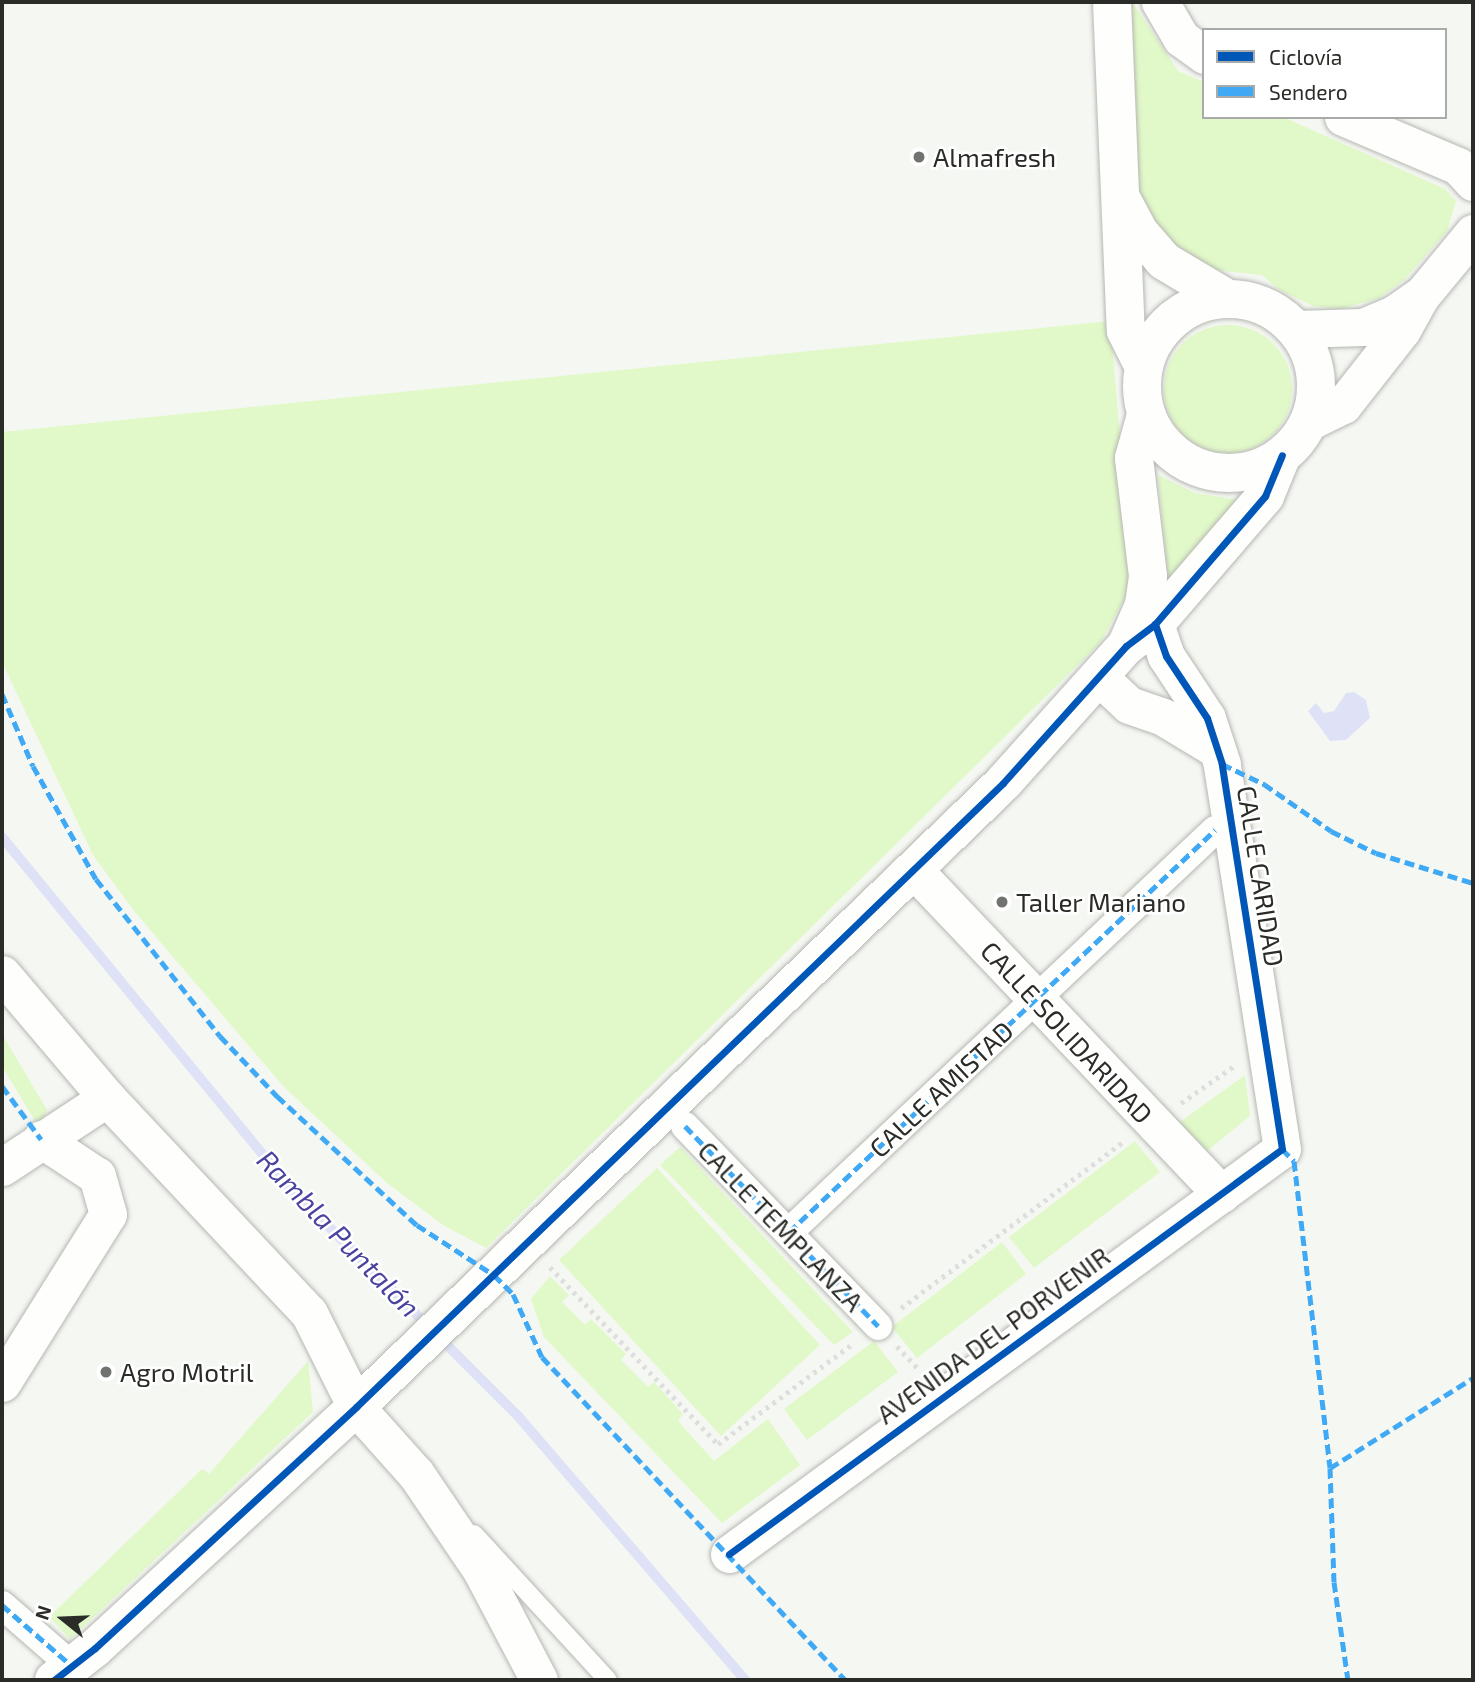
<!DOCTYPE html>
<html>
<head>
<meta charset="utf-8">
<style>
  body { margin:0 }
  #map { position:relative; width:1475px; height:1682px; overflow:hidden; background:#f5f8f2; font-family:"Exo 2",sans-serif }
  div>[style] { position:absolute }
  .green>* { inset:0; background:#e1f8c8 }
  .round { border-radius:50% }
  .water>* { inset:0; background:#dfe2f7 }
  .stream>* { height:10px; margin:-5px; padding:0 5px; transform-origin:5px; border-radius:5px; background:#dfe2f7 }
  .path>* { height:4.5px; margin-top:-2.25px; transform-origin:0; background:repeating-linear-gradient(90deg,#dddedd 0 3.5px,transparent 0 8.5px) }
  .roads { filter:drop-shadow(0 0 2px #b5b7b2) drop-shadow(0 0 2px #b5b7b2) }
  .service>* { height:18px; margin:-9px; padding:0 9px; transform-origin:9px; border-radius:9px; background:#fefefd }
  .pedestrian>* { height:28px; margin:-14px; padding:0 14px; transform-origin:14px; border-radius:14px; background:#fefefd }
  .minor>* { height:37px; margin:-18.5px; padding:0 18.5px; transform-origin:18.5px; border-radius:18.5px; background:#fefefd }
  .tertiary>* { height:38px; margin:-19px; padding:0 19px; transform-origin:19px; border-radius:19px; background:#fefefd }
  .tertiary>.ring { margin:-19px; padding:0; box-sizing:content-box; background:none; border:38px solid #fefefd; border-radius:50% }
  .quiet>* { height:5px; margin-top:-2.5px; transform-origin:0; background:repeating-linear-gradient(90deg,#3fa9f5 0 10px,transparent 0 15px) }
  .cycleway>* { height:7px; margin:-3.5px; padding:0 3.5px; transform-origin:3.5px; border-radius:3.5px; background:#0057b8 }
  .dots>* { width:19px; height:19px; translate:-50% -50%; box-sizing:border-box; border:4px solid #fff; border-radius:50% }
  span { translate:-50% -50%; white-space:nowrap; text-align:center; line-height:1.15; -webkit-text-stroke:5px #fff; paint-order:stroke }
  .poi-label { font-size:26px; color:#292c27 }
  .left { translate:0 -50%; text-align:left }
  .street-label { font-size:26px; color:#292c27 }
  .water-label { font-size:28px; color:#4943a0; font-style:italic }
  .frame { position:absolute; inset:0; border:4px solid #292c27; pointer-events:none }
  .legend { position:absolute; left:1202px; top:28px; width:245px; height:91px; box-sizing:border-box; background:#fff; border:2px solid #a9aba9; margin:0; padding:9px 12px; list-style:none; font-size:21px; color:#292c27 }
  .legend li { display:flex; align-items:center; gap:14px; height:35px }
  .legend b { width:35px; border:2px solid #a9aba9 }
  .north { position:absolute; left:28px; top:1584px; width:70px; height:70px; -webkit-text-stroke:5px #fff; paint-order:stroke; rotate:288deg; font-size:19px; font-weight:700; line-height:28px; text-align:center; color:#292c27 }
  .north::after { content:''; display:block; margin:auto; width:24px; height:32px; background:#292c27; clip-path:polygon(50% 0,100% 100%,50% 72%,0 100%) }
</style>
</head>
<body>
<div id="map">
  <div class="green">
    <i style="clip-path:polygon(1132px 2px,1178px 71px,1204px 82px,1204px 117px,1283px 117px,1445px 189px,1456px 201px,1447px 231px,1404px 280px,1379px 298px,1341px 309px,1313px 306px,1278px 289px,1262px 275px,1206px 269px,1161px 234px,1137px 199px)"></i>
    <i style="clip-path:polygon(1110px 321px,1133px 583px,1100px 643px,486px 1248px,443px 1225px,387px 1183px,283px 1086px,134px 911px,93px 855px,2px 662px,2px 432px)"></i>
    <i class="round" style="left:1164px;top:325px;width:128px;height:128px"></i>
    <i style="clip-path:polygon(1158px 475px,1195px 493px,1238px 500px,1168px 582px)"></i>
    <i style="clip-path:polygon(2px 1034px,47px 1110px,43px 1120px,35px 1121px,2px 1066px)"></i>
    <i style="clip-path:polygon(1245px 1075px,1250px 1116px,1207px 1151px,1180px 1122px)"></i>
    <i style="clip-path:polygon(1135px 1141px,1160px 1172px,1034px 1268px,1009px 1237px)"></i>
    <i style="clip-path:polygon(680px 1147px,853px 1332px,834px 1345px,660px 1165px)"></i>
    <i style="clip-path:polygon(657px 1168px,820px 1345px,721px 1436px,559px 1260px)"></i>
    <i style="clip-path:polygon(1002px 1242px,1026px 1274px,917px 1358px,892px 1327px)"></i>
    <i style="clip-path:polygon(550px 1276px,569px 1295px,562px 1302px,585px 1325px,591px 1319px,626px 1354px,621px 1360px,648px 1387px,654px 1382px,683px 1414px,678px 1421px,714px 1461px,768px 1419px,800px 1465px,722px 1523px,544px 1337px,531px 1299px)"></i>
    <i style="clip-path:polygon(874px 1341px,898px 1372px,807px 1440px,784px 1409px)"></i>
    <i style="clip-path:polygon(308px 1361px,313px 1412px,70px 1639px,49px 1617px,202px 1469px,209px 1474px)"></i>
  </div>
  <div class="water">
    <i style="clip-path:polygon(1354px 692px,1366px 700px,1370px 718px,1346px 740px,1330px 741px,1308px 711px,1316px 703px,1324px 713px,1334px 711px,1346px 693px)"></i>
  </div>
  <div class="stream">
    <i style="left:2px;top:837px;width:454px;rotate:50.6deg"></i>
    <i style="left:290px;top:1188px;width:322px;rotate:45deg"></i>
    <i style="left:518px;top:1416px;width:348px;rotate:49.3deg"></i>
  </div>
  <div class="path">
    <i style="left:1181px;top:1103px;width:65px;rotate:-34.9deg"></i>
    <i style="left:550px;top:1267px;width:244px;rotate:46.5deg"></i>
    <i style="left:718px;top:1444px;width:167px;rotate:-36.7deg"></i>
    <i style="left:901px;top:1308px;width:279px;rotate:-36.8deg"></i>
    <i style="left:897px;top:1346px;width:34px;rotate:47deg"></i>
  </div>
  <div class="roads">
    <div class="service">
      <i style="left:474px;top:1534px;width:198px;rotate:47.5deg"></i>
    </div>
    <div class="pedestrian">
      <i style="left:685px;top:1126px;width:278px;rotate:46deg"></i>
      <i style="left:789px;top:1232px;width:586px;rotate:-43.34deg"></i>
      <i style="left:2px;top:1605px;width:93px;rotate:41.1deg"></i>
    </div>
    <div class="minor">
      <i style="left:1160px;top:2px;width:42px;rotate:59.7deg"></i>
      <i style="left:1181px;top:38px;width:29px;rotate:36deg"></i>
      <i style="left:1343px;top:117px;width:125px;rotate:23.1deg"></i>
      <i style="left:1458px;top:166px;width:22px;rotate:47deg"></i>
      <i style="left:1296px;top:329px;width:67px;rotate:-1.7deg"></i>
      <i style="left:1363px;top:327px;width:34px;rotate:-23deg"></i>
      <i style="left:1394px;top:314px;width:32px;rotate:-35deg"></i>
      <i style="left:1308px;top:422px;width:39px;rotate:-26deg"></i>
      <i style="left:1343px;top:405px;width:95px;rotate:-51.8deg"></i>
      <i style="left:1402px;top:330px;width:39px;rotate:-61deg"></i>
      <i style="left:1421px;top:296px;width:82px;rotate:-50.5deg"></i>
      <i style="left:1099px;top:677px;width:41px;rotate:43deg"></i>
      <i style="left:1129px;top:705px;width:36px;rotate:19deg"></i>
      <i style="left:1163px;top:717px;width:58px;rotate:31deg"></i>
      <i style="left:913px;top:869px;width:448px;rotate:46.5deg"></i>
      <i style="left:2px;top:974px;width:162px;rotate:49.7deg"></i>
      <i style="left:107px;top:1098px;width:295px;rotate:46.8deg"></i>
      <i style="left:309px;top:1313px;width:105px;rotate:63.4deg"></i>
      <i style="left:356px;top:1407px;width:90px;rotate:48.2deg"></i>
      <i style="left:416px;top:1474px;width:116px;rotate:55.9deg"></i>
      <i style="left:481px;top:1570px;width:124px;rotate:62.2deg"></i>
      <i style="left:2px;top:1167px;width:126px;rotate:-33.3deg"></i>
      <i style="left:2px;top:1383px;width:199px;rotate:-57.9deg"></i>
      <i style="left:108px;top:1214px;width:40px;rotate:-106deg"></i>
      <i style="left:97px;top:1176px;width:67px;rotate:-146.5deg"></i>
      <i style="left:729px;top:1554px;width:685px;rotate:-36.22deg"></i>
      <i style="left:1282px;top:1149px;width:390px;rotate:-98.9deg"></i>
      <i style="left:1222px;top:764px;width:48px;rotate:-108.1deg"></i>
      <i style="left:1207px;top:718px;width:74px;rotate:-123.5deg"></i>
      <i style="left:1166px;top:656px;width:34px;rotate:-109deg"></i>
    </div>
    <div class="tertiary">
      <i style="left:1112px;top:2px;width:329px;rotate:87.6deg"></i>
      <i style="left:1126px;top:331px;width:40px;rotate:63.4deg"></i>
      <i style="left:1122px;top:200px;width:36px;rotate:62deg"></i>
      <i style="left:1139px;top:232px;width:38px;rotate:49deg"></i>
      <i style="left:1164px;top:261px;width:72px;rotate:30.8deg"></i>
      <i class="ring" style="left:1142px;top:299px;width:136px;height:136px"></i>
      <i style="left:1127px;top:644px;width:43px;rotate:-66.4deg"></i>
      <i style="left:1144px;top:605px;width:29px;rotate:-82deg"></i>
      <i style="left:1148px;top:576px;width:119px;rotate:-96.8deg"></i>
      <i style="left:1134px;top:458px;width:45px;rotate:-74.4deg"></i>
      <i style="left:54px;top:1680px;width:52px;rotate:-38deg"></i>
      <i style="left:95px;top:1648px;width:355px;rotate:-42.7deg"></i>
      <i style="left:356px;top:1407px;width:899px;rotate:-43.96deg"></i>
      <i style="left:1003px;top:783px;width:184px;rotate:-48.1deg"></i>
      <i style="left:1126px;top:646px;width:36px;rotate:-37deg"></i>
      <i style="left:1155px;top:624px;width:169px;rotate:-49.3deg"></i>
      <i style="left:1265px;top:496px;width:44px;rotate:-67.5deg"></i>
    </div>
  </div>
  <div class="quiet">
    <i style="left:2px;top:694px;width:78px;rotate:66.7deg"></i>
    <i style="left:33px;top:766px;width:129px;rotate:60.9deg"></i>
    <i style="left:96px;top:879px;width:200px;rotate:51.7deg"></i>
    <i style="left:220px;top:1036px;width:83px;rotate:46.5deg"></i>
    <i style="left:277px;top:1096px;width:190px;rotate:42.7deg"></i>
    <i style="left:417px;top:1225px;width:92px;rotate:33deg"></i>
    <i style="left:494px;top:1275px;width:27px;rotate:45deg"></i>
    <i style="left:513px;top:1294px;width:69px;rotate:65.3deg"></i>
    <i style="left:542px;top:1357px;width:443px;rotate:46.8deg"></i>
    <i style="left:1222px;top:764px;width:47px;rotate:25.5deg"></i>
    <i style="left:1264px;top:784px;width:82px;rotate:35deg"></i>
    <i style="left:1331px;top:831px;width:50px;rotate:26.1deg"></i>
    <i style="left:1376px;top:853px;width:102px;rotate:17.2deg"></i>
    <i style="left:2px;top:1086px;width:66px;rotate:53.7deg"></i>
    <i style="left:685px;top:1126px;width:278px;rotate:46deg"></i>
    <i style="left:1282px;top:1149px;width:17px;rotate:45deg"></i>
    <i style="left:1294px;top:1161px;width:309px;rotate:83.3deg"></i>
    <i style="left:1330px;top:1468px;width:169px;rotate:-32.2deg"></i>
    <i style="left:789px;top:1232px;width:586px;rotate:-43.34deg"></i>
    <i style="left:1330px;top:1468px;width:114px;rotate:88deg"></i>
    <i style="left:1334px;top:1582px;width:99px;rotate:81.9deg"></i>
    <i style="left:2px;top:1605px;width:93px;rotate:41.1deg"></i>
  </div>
  <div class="cycleway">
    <i style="left:729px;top:1554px;width:685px;rotate:-36.22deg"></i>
    <i style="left:1282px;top:1149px;width:390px;rotate:-98.9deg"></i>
    <i style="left:1222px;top:764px;width:48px;rotate:-108.1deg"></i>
    <i style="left:1207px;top:718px;width:74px;rotate:-123.5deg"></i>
    <i style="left:1166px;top:656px;width:34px;rotate:-109deg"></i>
    <i style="left:54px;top:1680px;width:52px;rotate:-38deg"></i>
    <i style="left:95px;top:1648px;width:355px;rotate:-42.7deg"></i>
    <i style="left:356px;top:1407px;width:899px;rotate:-43.96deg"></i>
    <i style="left:1003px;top:783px;width:184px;rotate:-48.1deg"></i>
    <i style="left:1126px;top:646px;width:36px;rotate:-37deg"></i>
    <i style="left:1155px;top:624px;width:169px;rotate:-49.3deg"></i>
    <i style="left:1265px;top:496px;width:44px;rotate:-67.5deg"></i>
  </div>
  <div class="dots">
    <i style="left:919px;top:157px;background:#70736e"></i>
    <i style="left:1002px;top:902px;background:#70736e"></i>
    <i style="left:106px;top:1372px;background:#70736e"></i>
  </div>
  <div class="poi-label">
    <span class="left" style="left:933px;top:157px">Almafresh</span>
    <span class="left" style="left:1016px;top:902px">Taller Mariano</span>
    <span class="left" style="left:120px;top:1372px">Agro Motril</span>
  </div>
  <div class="street-label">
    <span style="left:1261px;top:876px;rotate:81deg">CALLE CARIDAD</span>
    <span style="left:1067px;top:1032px;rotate:47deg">CALLE SOLIDARIDAD</span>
    <span style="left:941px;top:1089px;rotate:-43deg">CALLE AMISTAD</span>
    <span style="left:781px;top:1226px;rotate:46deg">CALLE TEMPLANZA</span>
    <span style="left:993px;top:1335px;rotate:-36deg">AVENIDA DEL PORVENIR</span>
  </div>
  <div class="water-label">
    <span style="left:339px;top:1233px;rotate:46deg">Rambla Puntalón</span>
  </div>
  <div class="frame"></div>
  <ul class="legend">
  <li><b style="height:9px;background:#0057b8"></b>Ciclovía</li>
  <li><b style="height:9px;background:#3fa9f5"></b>Sendero</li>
  </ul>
  <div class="north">N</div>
</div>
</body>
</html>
